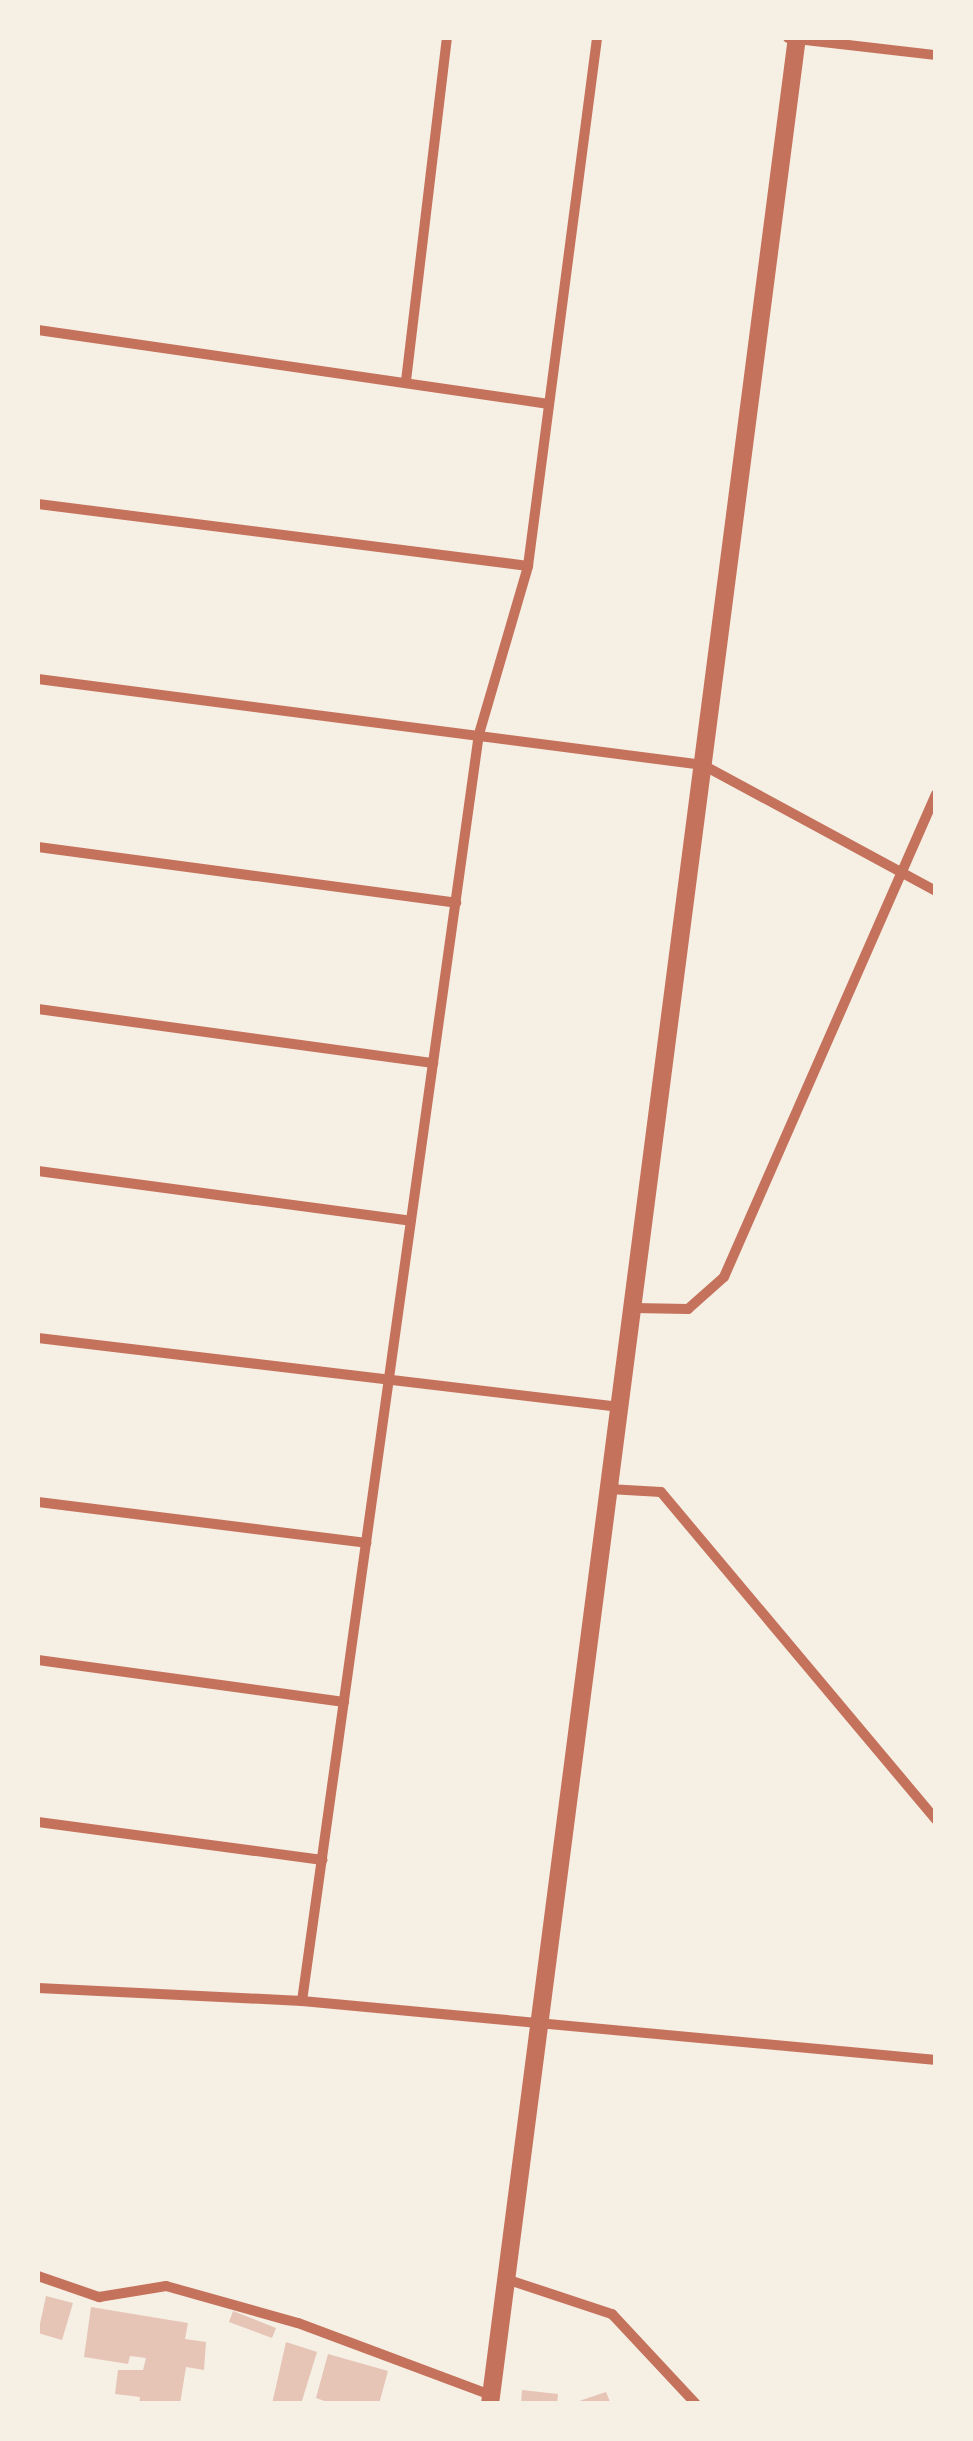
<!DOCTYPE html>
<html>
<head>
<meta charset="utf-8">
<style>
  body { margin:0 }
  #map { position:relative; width:973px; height:2441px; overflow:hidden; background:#f6efe4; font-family:"Varela Round",sans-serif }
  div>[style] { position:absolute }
  .building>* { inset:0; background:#e6c5b7 }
  .minor>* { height:10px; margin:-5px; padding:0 5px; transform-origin:5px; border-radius:5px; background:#c5725c }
  .tertiary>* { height:18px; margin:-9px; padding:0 9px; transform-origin:9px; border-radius:9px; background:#c5725c }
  span { translate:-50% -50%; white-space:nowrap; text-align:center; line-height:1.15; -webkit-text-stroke:8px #f6efe4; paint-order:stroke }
  .frame { position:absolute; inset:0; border:40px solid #f6efe4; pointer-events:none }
</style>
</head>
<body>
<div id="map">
  <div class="building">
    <i style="clip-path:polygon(46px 2296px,73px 2303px,62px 2340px,38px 2333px)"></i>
    <i style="clip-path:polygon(91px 2307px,188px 2323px,185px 2339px,206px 2342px,204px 2370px,186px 2367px,180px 2404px,139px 2404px,140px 2397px,115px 2394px,118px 2370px,143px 2370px,146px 2358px,130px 2356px,128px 2364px,84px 2357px)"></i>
    <i style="clip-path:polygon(233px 2311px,276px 2328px,272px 2338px,229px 2322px)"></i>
    <i style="clip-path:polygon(286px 2342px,317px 2352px,301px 2404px,272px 2404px)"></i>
    <i style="clip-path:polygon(328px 2354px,388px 2371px,379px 2404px,333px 2404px,316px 2398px)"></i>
    <i style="clip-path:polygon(522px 2390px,558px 2394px,557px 2404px,521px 2404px)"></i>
    <i style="clip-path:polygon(606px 2392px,611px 2404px,573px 2404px,573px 2403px)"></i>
  </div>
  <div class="minor">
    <i style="left:788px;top:38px;width:149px;rotate:6.6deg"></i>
    <i style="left:38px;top:330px;width:516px;rotate:8.24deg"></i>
    <i style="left:406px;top:381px;width:345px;rotate:-83.2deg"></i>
    <i style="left:38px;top:504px;width:494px;rotate:7.2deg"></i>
    <i style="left:38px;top:679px;width:671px;rotate:7.37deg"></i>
    <i style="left:703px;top:765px;width:265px;rotate:28.4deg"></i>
    <i style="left:38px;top:847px;width:422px;rotate:7.6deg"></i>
    <i style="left:38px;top:1009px;width:399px;rotate:7.8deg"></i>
    <i style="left:38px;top:1171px;width:376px;rotate:7.6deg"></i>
    <i style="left:634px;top:1308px;width:54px;rotate:1.1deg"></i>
    <i style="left:688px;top:1309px;width:48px;rotate:-41.6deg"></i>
    <i style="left:724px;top:1277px;width:527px;rotate:-66.3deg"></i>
    <i style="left:38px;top:1338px;width:586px;rotate:6.76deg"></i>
    <i style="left:609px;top:1489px;width:52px;rotate:3.3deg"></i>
    <i style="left:661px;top:1492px;width:428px;rotate:50deg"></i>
    <i style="left:38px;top:1502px;width:331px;rotate:7.1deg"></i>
    <i style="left:38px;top:1660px;width:309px;rotate:7.8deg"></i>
    <i style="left:38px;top:1822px;width:287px;rotate:7.6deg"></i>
    <i style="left:38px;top:1988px;width:264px;rotate:2.8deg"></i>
    <i style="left:302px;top:2001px;width:637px;rotate:5.32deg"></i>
    <i style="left:302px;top:2001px;width:1279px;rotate:-82.05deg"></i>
    <i style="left:479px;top:734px;width:175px;rotate:-73.7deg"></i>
    <i style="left:528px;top:566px;width:532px;rotate:-82.55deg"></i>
    <i style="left:38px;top:2276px;width:65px;rotate:19deg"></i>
    <i style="left:99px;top:2297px;width:68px;rotate:-9.3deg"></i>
    <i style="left:166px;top:2286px;width:137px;rotate:15.7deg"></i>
    <i style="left:298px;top:2323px;width:206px;rotate:20.5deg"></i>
    <i style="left:506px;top:2279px;width:112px;rotate:18.3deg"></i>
    <i style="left:612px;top:2314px;width:123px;rotate:47deg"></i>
  </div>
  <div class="tertiary">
    <i style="left:490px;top:2404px;width:2386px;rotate:-82.61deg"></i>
  </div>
  <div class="frame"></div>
</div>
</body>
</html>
